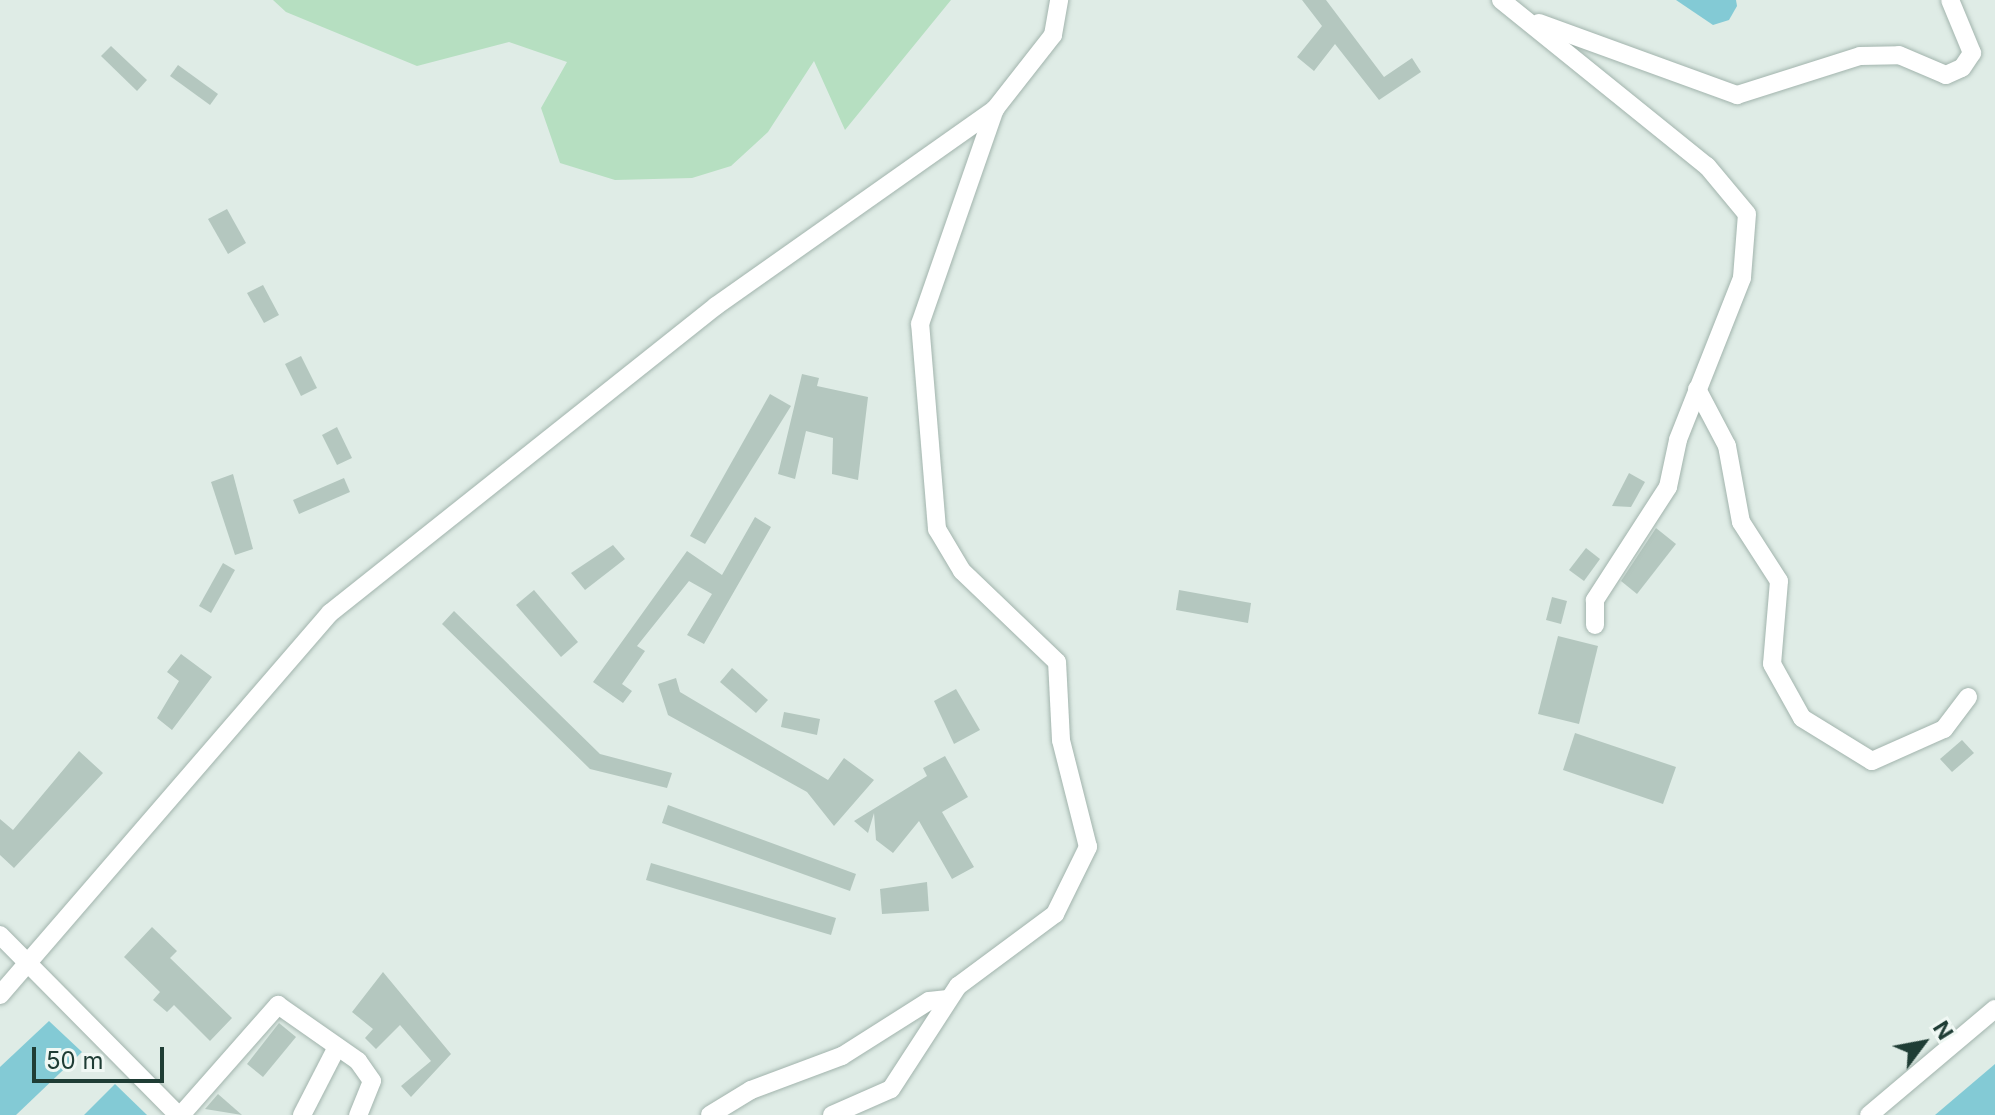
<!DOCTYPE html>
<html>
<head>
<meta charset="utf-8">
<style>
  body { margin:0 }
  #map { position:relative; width:1995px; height:1115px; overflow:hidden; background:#dfece6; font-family:Inter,sans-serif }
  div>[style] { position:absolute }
  .green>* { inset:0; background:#b6dfc1 }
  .water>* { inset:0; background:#83cad5 }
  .building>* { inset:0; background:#b4c7bf }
  .roads { filter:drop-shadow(0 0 2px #a2b4ad) drop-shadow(0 0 2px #a2b4ad) }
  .minor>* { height:18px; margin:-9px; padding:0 9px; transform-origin:9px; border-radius:9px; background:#fff }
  span { translate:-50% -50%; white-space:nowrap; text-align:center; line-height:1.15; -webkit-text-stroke:6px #f0f8f4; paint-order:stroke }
  .north { position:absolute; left:1883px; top:1003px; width:80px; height:80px; -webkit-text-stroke:6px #f0f8f4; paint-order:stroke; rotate:58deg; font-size:22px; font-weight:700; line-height:32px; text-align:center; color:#1f3d35 }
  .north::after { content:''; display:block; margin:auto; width:28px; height:36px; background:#1f3d35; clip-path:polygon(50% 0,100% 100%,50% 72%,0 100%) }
  .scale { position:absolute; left:32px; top:1047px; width:132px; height:36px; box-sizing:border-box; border:4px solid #1f3d35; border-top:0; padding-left:10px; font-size:24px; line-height:28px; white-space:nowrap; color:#1f3d35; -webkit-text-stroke:6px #f0f8f4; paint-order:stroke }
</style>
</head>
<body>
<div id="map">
  <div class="green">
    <i style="clip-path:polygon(273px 0,951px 0,845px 130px,814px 61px,768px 132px,731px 166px,692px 178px,615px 180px,560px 163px,541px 108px,567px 62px,509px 42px,417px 66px,286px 12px)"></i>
  </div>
  <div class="water">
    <i style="clip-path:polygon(1676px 0,1736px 0,1737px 6px,1729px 20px,1713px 25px)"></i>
    <i style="clip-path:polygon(49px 1021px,82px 1052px,16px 1115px,0 1115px,0 1067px)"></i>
    <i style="clip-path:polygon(1995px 1064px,1995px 1115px,1935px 1115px)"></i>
    <i style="clip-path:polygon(115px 1084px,147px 1115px,84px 1115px)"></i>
  </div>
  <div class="building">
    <i style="clip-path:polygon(1302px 0,1326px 0,1384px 77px,1412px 58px,1421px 72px,1379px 100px,1335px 44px,1314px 71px,1297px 57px,1322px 26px)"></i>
    <i style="clip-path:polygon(111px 46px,147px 80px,137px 91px,101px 56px)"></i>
    <i style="clip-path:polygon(178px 65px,218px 94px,210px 105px,170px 76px)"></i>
    <i style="clip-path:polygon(227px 209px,246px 243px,228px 254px,208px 219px)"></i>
    <i style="clip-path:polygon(263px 285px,279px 315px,264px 323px,247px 293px)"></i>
    <i style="clip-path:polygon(301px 356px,317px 388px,301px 396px,285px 364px)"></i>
    <i style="clip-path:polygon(802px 374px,819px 378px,817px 386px,868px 397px,858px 480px,832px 474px,833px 438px,806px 431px,795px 479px,778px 474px)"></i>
    <i style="clip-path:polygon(770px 394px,791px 406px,705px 544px,690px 536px)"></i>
    <i style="clip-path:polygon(337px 427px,352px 458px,337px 465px,322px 435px)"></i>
    <i style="clip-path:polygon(1629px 473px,1645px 482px,1631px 507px,1612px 506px)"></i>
    <i style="clip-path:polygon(233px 474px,253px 549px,235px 555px,211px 482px)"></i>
    <i style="clip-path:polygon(344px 478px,350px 492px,299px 514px,293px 500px)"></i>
    <i style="clip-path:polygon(755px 517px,771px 527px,704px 644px,687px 635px,712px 594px,689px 581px,637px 646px,645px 651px,622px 684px,632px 691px,623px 703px,593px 682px,687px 551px,722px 575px)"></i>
    <i style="clip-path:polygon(1656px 528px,1676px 544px,1637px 594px,1621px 581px)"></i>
    <i style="clip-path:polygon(613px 545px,625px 559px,585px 590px,571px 573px)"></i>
    <i style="clip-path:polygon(1586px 548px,1600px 559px,1584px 581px,1569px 570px)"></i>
    <i style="clip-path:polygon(223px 563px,235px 570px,211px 613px,199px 606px)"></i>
    <i style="clip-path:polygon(534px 590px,578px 642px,561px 657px,516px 605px)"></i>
    <i style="clip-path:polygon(1179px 590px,1251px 603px,1248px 623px,1176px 610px)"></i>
    <i style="clip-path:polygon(1552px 597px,1567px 601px,1561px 624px,1546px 620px)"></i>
    <i style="clip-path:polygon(454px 611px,600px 754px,672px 773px,667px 788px,590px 769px,442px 624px)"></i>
    <i style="clip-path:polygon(1558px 636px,1598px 646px,1579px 724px,1538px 714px)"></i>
    <i style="clip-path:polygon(181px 654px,212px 677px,172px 730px,157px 718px,179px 681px,167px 672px)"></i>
    <i style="clip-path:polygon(732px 668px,768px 700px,756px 713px,720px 682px)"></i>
    <i style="clip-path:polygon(676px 678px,680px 692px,828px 780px,844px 758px,874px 780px,834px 826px,807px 792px,668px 715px,658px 684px)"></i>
    <i style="clip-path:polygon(956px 689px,980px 730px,954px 744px,934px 701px)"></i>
    <i style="clip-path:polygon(784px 712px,820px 719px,817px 735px,781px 727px)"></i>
    <i style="clip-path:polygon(1575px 733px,1676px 767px,1663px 804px,1563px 770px)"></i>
    <i style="clip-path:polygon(1962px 740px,1974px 753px,1952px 772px,1940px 759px)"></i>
    <i style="clip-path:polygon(79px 751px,103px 773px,14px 868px,0 855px,0 819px,13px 830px)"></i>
    <i style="clip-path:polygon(945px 756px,968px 797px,942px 812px,974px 867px,952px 879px,919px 821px,893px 853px,876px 840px,874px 813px,868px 833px,854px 821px,927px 776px,923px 768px)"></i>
    <i style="clip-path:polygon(668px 805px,856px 874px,850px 891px,662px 823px)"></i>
    <i style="clip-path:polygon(651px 863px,836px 918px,831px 935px,646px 880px)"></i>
    <i style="clip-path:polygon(927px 882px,929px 911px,882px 914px,880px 889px)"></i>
    <i style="clip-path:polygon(152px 927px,177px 951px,170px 958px,232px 1018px,210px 1041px,174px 1005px,167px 1012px,153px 1000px,160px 992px,124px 957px)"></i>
    <i style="clip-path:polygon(383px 972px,451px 1054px,411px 1097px,401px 1086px,431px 1061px,400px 1025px,376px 1049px,365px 1038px,373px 1029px,352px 1012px)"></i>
    <i style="clip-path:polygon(279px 1023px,296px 1037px,263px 1077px,247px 1064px)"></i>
    <i style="clip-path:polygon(218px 1094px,242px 1115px,205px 1109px)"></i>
  </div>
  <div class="roads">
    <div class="minor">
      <i style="left:1501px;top:0;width:265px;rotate:38.9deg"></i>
      <i style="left:1707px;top:166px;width:62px;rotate:50.2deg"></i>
      <i style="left:1747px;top:214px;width:64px;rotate:94.5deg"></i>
      <i style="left:1742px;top:278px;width:174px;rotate:111.6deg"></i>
      <i style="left:1678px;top:440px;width:48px;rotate:102deg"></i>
      <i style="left:1668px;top:487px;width:135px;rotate:122.9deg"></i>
      <i style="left:1595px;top:600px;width:25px;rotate:90deg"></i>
      <i style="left:1539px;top:23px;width:211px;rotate:20deg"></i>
      <i style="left:1737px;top:95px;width:129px;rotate:-17.6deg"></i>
      <i style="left:1860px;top:56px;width:39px;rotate:-1deg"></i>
      <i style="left:1899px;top:55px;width:51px;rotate:23.1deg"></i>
      <i style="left:1946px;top:75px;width:17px;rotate:-24deg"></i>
      <i style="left:1962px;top:68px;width:18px;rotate:-56deg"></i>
      <i style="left:1972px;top:53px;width:57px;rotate:-112.5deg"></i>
      <i style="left:1697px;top:389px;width:64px;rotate:62.2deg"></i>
      <i style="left:1727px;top:446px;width:77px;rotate:79.6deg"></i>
      <i style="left:1741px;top:522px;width:70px;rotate:57.2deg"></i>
      <i style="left:1779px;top:581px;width:83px;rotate:94.8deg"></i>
      <i style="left:1772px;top:664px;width:62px;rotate:60.9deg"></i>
      <i style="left:1802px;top:718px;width:82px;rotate:31.6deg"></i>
      <i style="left:1872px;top:761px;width:79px;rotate:-24deg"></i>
      <i style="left:1944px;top:729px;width:40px;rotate:-53deg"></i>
      <i style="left:0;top:935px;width:253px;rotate:45.3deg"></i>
      <i style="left:0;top:995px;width:505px;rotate:-49.18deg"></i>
      <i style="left:330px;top:613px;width:493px;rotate:-38.5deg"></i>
      <i style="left:716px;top:306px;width:342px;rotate:-35.2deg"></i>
      <i style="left:995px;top:109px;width:94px;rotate:-51.9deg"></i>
      <i style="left:1053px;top:35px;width:36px;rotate:-80deg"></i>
      <i style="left:181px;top:1115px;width:147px;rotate:-48.6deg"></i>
      <i style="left:278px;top:1005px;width:98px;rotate:35deg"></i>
      <i style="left:358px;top:1061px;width:24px;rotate:55deg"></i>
      <i style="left:372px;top:1081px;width:37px;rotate:112deg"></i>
      <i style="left:302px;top:1115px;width:76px;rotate:-62.8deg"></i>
      <i style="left:710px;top:1115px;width:48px;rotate:-31.4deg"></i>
      <i style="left:751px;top:1090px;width:97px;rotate:-20.5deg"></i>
      <i style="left:842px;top:1056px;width:103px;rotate:-32.3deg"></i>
      <i style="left:929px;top:1001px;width:19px;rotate:-6deg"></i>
      <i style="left:832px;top:1115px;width:64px;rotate:-23.8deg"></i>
      <i style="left:891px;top:1089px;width:123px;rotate:-57deg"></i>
      <i style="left:958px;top:986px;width:121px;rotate:-36.6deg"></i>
      <i style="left:1055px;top:914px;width:75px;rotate:-63.8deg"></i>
      <i style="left:1088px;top:847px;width:110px;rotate:-104.2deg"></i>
      <i style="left:1061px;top:740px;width:78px;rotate:-92.9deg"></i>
      <i style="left:1057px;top:662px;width:132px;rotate:-136.2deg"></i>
      <i style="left:962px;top:571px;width:49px;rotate:-120.8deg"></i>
      <i style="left:937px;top:529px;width:206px;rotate:-94.7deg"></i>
      <i style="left:920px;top:324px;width:228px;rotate:-70.8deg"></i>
      <i style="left:1869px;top:1115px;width:165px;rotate:-40.1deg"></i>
    </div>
  </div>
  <div class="north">N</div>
  <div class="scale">50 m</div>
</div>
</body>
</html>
